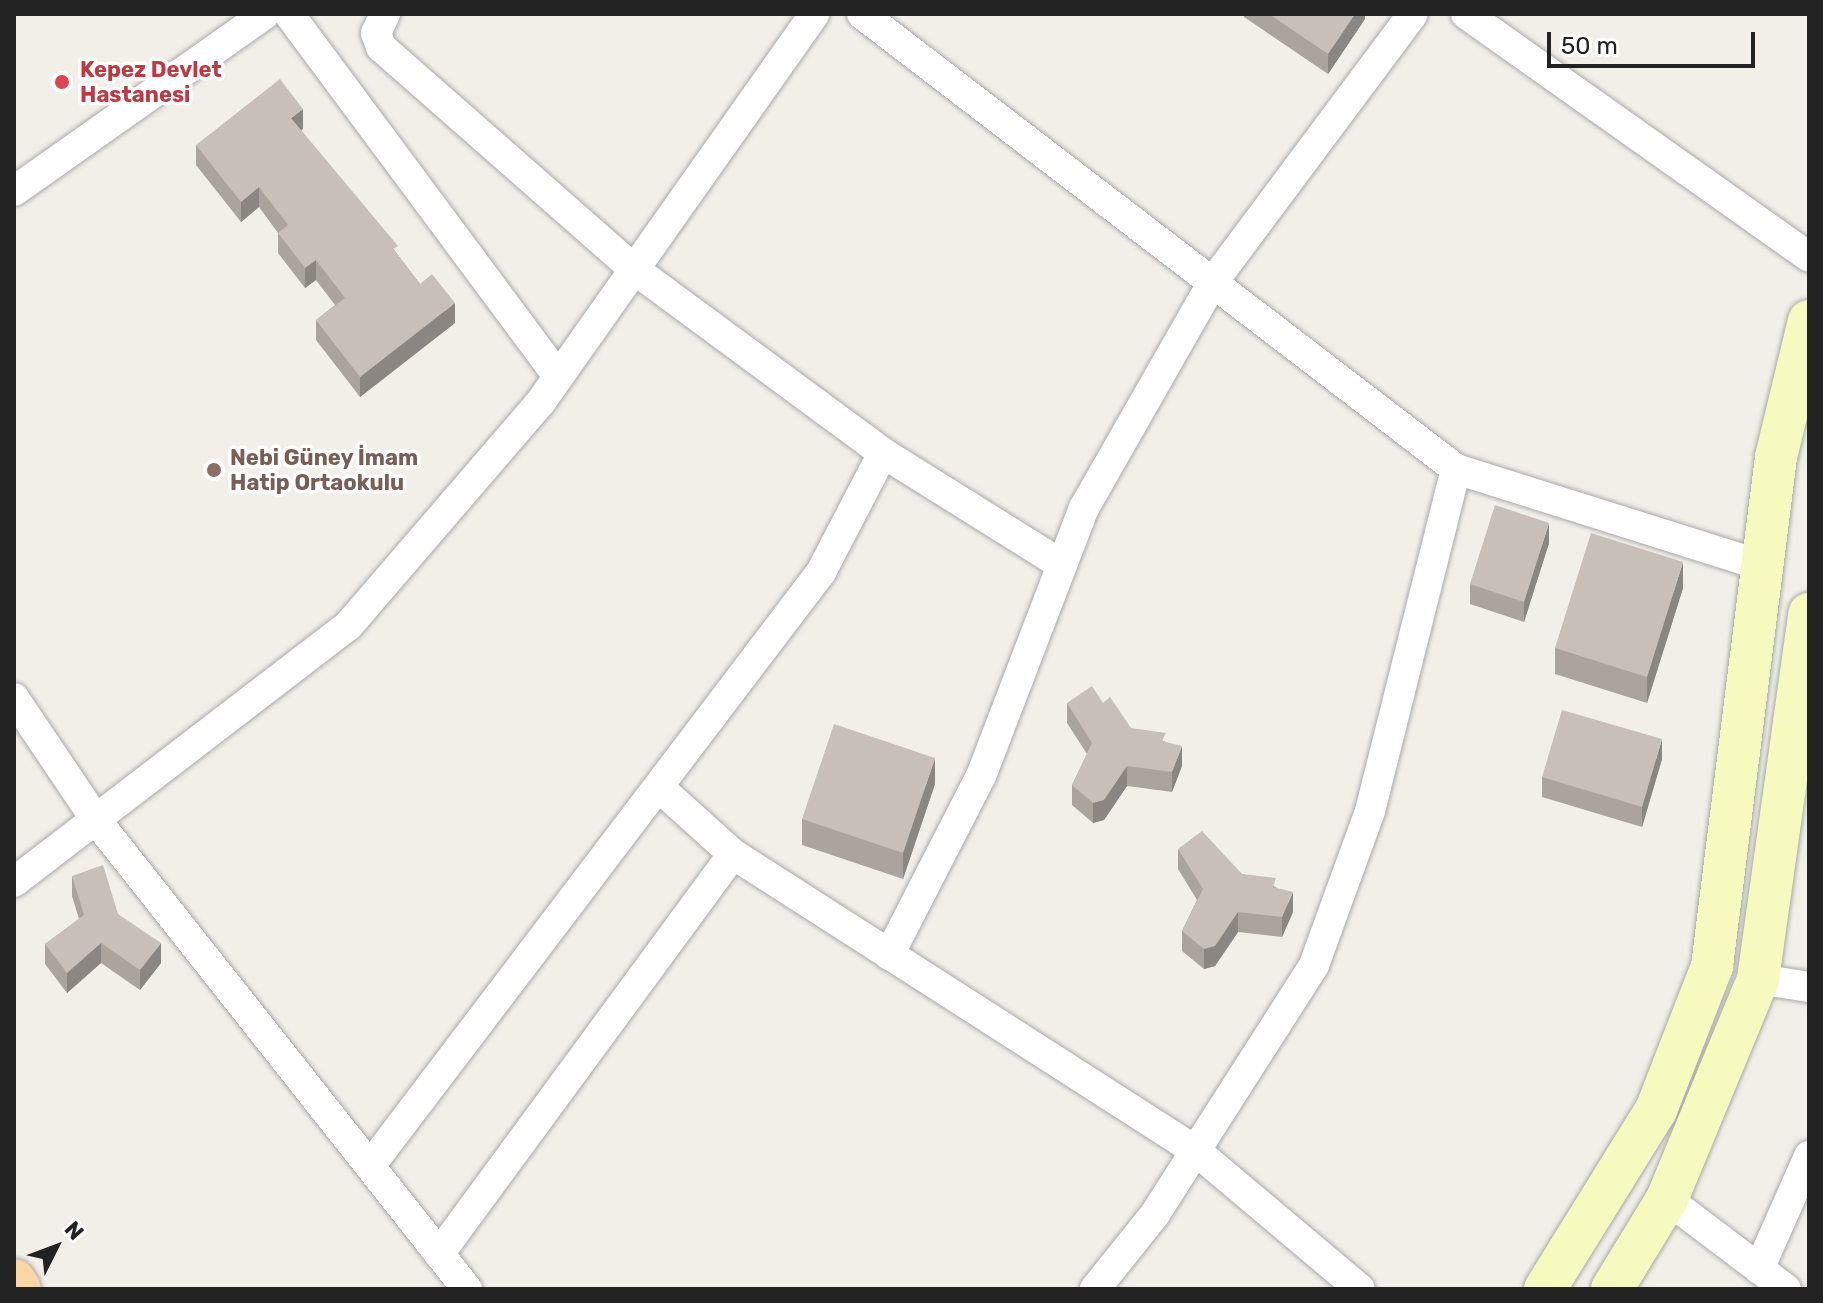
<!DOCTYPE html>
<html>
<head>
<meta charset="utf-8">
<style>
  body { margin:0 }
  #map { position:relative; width:1823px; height:1303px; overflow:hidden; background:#f2efe9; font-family:Rubik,sans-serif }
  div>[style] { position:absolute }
  .roads { filter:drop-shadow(0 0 2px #a9a9a9) drop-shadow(0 0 2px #a9a9a9) }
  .street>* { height:30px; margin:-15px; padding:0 15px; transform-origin:15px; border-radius:15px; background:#fff }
  .secondary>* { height:42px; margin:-21px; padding:0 21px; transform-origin:21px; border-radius:21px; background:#f7fabf }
  .primary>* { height:44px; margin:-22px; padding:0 22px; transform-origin:22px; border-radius:22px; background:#fcd6a4 }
  .wall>* { inset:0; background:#aba49e }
  .shaded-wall>* { inset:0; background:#8b8681 }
  .building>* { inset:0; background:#c7bfb8 }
  .dots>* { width:22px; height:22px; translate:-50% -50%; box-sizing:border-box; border:4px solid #fff; border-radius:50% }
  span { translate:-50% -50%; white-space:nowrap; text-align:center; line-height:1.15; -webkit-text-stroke:7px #fff; paint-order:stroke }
  .health-label { font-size:22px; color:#be3a42; font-weight:700 }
  .left { translate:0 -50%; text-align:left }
  .education-label { font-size:22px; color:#785e54; font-weight:700 }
  .frame { position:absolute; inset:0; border:16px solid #222; pointer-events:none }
  .north { position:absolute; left:16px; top:1207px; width:80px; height:80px; -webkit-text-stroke:6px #fff; paint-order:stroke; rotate:48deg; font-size:22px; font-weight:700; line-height:32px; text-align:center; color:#222 }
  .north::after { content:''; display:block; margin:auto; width:28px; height:36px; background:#222; clip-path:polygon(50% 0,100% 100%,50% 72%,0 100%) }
  .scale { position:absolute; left:1547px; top:32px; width:208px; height:36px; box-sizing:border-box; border:4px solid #222; border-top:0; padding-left:10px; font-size:24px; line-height:28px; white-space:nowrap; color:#222; -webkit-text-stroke:6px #fff; paint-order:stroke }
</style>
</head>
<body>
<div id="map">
  <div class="roads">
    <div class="street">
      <i style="left:289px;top:14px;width:451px;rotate:53.4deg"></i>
      <i style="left:385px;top:14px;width:21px;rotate:115deg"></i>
      <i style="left:376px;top:33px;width:15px;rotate:70deg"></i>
      <i style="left:381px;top:47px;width:333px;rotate:41.3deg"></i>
      <i style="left:631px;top:267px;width:313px;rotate:36.4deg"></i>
      <i style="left:883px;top:453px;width:211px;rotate:32deg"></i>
      <i style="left:862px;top:14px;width:748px;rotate:37.45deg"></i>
      <i style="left:1456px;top:469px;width:323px;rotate:17.5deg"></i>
      <i style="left:1466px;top:14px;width:420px;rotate:35.3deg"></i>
      <i style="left:14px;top:191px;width:307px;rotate:-35.2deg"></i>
      <i style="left:14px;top:698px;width:147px;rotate:56.1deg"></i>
      <i style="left:96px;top:820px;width:598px;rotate:51.65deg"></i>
      <i style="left:662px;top:790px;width:96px;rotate:42deg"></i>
      <i style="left:733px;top:854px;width:550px;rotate:32.68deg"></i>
      <i style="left:1196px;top:1151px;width:214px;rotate:40.1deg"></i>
      <i style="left:14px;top:882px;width:421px;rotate:-37.5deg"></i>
      <i style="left:348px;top:626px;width:294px;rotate:-49.3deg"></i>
      <i style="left:540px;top:403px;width:476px;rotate:-54.8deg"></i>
      <i style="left:889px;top:955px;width:201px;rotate:-62.8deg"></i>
      <i style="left:981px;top:776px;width:287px;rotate:-69deg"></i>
      <i style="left:1084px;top:508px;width:260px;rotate:-60.3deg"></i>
      <i style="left:1213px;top:282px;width:334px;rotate:-53.3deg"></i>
      <i style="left:1758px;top:979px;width:52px;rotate:8.9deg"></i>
      <i style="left:370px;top:1166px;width:746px;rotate:-52.79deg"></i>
      <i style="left:821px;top:572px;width:134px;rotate:-62.5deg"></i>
      <i style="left:1667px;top:1199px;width:149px;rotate:37.1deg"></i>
      <i style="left:439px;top:1254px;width:496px;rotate:-53.7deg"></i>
      <i style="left:1759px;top:1269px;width:124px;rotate:-66.1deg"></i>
      <i style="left:1095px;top:1289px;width:96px;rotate:-51.3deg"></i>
      <i style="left:1155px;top:1214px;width:295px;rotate:-57.4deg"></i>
      <i style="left:1314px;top:965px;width:164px;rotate:-70deg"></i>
      <i style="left:1370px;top:811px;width:353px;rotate:-75.9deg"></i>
    </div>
    <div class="secondary">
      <i style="left:1545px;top:1289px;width:211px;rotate:-58.2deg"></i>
      <i style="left:1656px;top:1110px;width:155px;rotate:-68.7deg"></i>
      <i style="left:1712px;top:966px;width:513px;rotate:-82.83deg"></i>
      <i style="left:1776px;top:457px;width:140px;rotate:-76.4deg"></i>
      <i style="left:1612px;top:1289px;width:105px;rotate:-58.6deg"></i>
      <i style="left:1667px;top:1199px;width:238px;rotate:-67.5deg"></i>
      <i style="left:1758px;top:979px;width:369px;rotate:-82deg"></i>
    </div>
    <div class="primary">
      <i style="left:14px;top:1281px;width:9px;rotate:58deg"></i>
    </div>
  </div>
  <div class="wall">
    <i style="clip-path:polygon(1244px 14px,1365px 14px,1365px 19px,1328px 74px,1244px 17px)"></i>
    <i style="clip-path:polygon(303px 129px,301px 130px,398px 255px,420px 284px,455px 323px,360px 397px,316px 340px,316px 320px,335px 305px,316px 280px,305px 288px,278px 253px,278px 233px,259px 207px,241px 222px,196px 165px,196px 145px)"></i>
    <i style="clip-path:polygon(1549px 543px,1524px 622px,1470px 604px,1470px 584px)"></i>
    <i style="clip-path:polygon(1683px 588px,1647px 703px,1555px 674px,1555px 648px)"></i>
    <i style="clip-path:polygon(1067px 703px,1103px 703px,1131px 728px,1166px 742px,1182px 766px,1172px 792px,1127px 786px,1104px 820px,1093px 823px,1072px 805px,1072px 785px,1087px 754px,1067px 723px)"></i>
    <i style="clip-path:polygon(1662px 759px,1642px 827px,1542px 797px,1542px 777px)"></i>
    <i style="clip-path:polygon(935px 784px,903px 879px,802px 845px,802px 819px)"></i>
    <i style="clip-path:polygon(1178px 849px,1276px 887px,1293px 912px,1282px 937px,1238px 932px,1215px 966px,1204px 969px,1182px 951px,1182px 931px,1197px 900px,1178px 869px)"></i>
    <i style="clip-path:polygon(72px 876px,118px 914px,161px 963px,140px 990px,101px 963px,67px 993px,45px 964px,45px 944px,79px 919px,72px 896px)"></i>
  </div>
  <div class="shaded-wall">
    <i style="clip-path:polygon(1355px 14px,1365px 14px,1365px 19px,1328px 74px,1328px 54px)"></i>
    <i style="clip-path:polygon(303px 109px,303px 129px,291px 138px,291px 118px)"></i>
    <i style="clip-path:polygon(259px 187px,259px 207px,241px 222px,241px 202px)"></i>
    <i style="clip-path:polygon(316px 260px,316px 280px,305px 288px,305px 268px)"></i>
    <i style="clip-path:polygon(455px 303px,455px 323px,360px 397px,360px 377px)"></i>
    <i style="clip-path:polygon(1549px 523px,1549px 543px,1524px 622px,1524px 602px)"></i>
    <i style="clip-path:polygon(1683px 562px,1683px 588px,1647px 703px,1647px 677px)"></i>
    <i style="clip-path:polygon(1662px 739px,1662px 759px,1642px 827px,1642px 807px)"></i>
    <i style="clip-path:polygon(1182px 746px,1182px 766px,1172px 792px,1172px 772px)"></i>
    <i style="clip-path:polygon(935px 758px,935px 784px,903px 879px,903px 853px)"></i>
    <i style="clip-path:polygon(1127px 766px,1127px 786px,1104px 820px,1093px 823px,1093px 803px)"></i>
    <i style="clip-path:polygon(1293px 892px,1293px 912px,1282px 937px,1282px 917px)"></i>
    <i style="clip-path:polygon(1238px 912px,1238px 932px,1215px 966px,1204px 969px,1204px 949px)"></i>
    <i style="clip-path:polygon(101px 943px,101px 963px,67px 993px,67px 973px)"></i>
    <i style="clip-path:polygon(161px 943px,161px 963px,140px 990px,140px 970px)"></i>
  </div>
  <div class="building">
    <i style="clip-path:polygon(1269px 14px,1355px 14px,1328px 54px)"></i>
    <i style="clip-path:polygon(280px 79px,303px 109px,291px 118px,398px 246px,393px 249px,420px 284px,432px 274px,455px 303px,360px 377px,316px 320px,345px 298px,316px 260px,305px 268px,278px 233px,288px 225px,259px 187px,241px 202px,196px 145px)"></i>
    <i style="clip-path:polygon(1495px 505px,1549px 523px,1524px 602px,1470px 584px)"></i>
    <i style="clip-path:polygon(1591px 533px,1683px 562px,1647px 677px,1555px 648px)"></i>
    <i style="clip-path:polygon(1092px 686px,1103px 703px,1110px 697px,1131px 728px,1166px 733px,1162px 741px,1182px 746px,1172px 772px,1127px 766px,1104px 800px,1093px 803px,1072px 785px,1092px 743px,1067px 703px)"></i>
    <i style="clip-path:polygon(1562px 710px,1662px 739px,1642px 807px,1542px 777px)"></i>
    <i style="clip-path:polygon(834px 724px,935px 758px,903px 853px,802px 819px)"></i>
    <i style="clip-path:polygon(1202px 831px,1242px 874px,1276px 878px,1273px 887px,1293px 892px,1282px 917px,1238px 912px,1215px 946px,1204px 949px,1182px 931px,1203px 889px,1178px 849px)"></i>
    <i style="clip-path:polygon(103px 865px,118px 914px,161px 943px,140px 970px,101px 943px,67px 973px,45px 944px,84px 915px,72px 876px)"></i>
  </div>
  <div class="dots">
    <i style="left:62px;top:82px;background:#e0444e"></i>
    <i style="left:214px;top:470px;background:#8d6e63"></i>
  </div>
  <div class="health-label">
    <span class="left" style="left:80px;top:82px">Kepez Devlet<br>Hastanesi</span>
  </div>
  <div class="education-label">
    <span class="left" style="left:230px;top:470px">Nebi Güney İmam<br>Hatip Ortaokulu</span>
  </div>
  <div class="frame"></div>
  <div class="north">N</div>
  <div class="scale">50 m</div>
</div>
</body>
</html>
